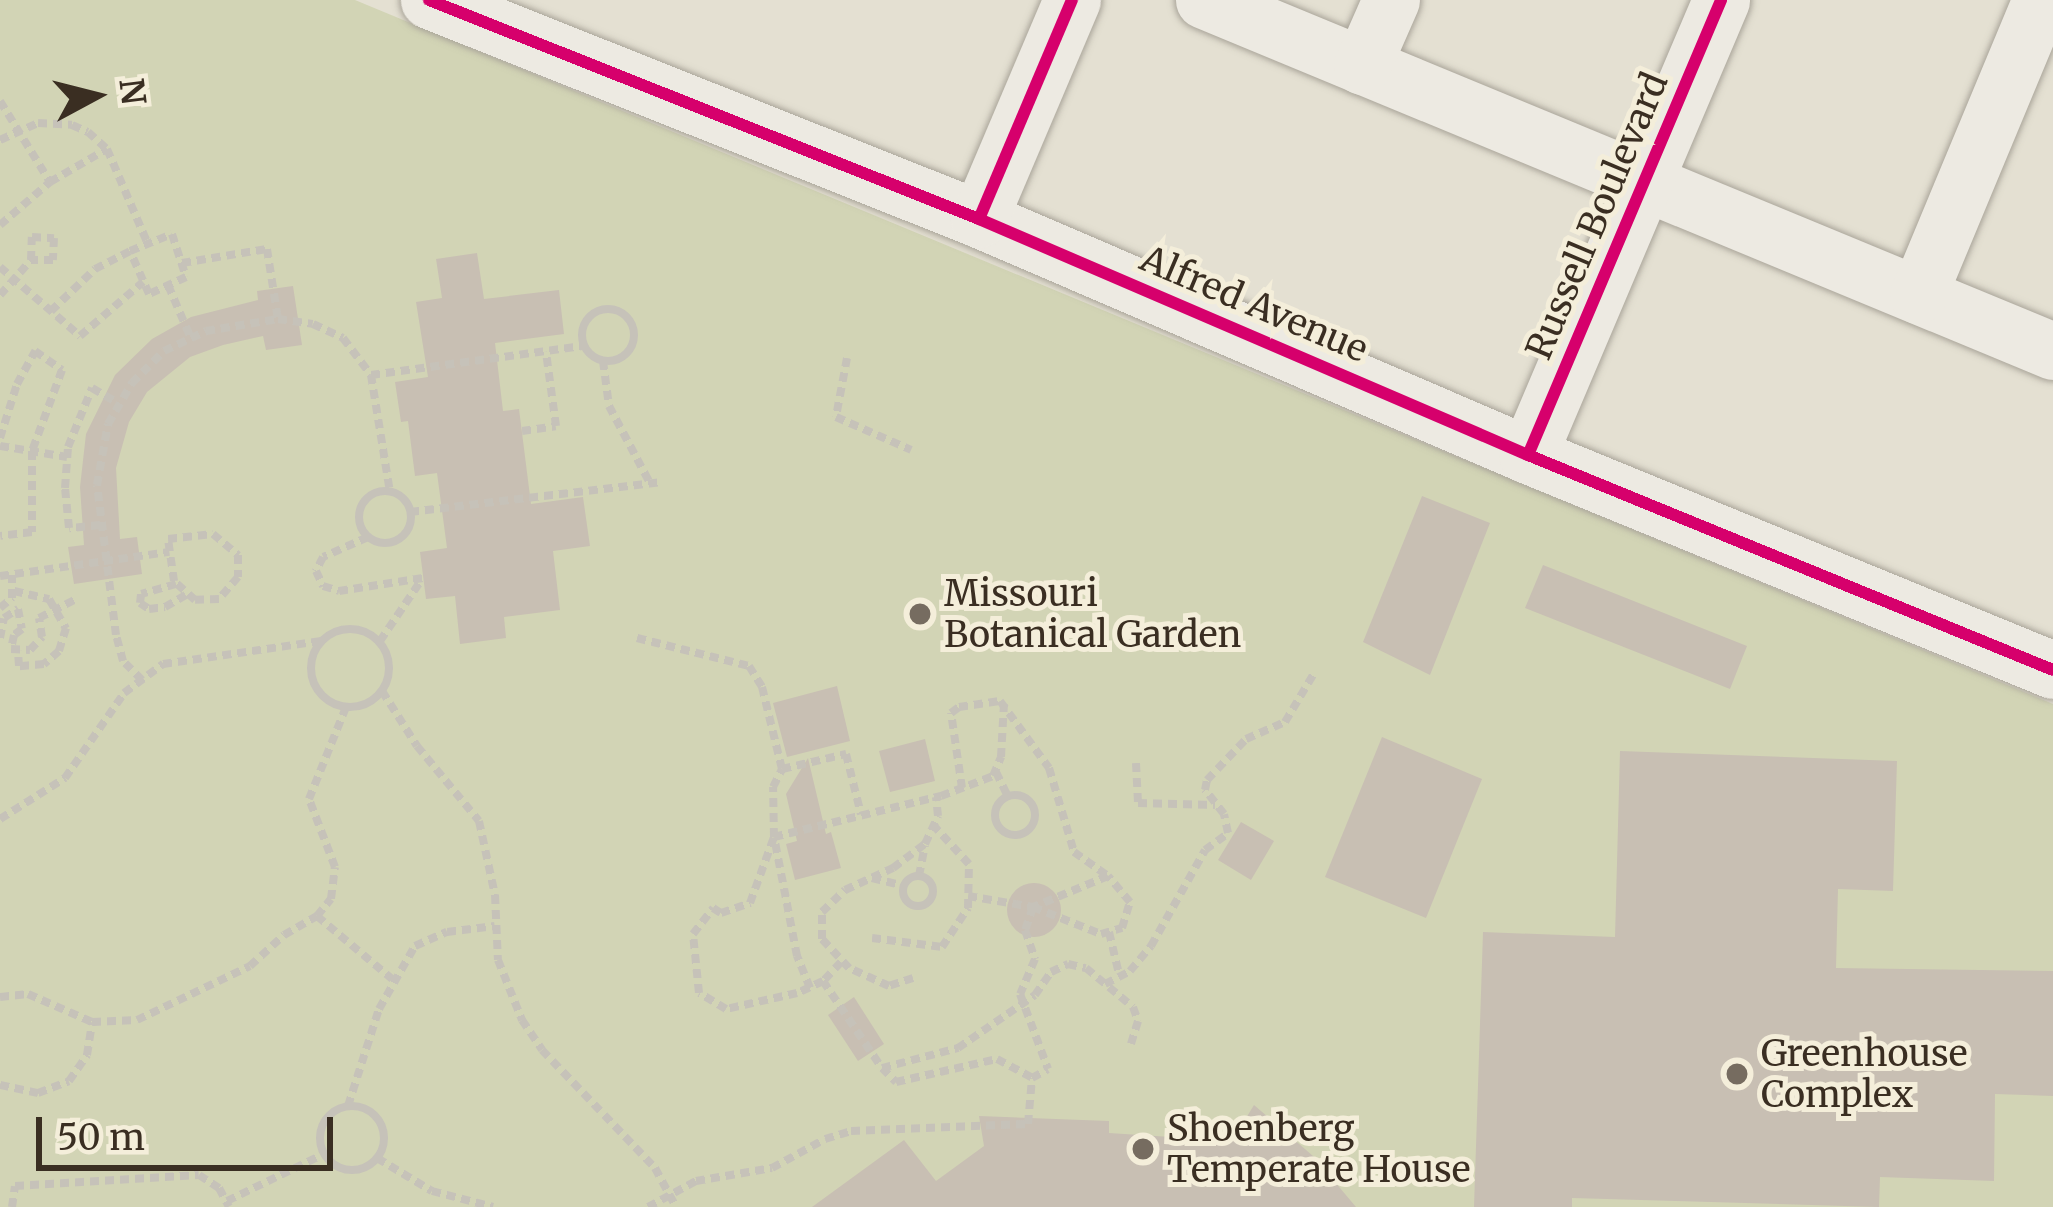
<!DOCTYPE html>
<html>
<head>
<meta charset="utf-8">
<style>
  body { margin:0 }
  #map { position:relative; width:2053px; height:1207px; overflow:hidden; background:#e4e0d2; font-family:Merriweather,serif }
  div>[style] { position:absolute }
  .green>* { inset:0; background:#d2d4b5 }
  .building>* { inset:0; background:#c8bfb3 }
  .round { border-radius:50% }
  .path>* { height:8px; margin-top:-4px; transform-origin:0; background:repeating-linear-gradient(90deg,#c6c2b9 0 9px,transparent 0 15px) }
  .path>.ring { margin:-4px; padding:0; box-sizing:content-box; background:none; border:8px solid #c6c2b9; border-radius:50% }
  .roads { filter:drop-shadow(0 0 3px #aaa59a) drop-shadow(0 0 3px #aaa59a) }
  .minor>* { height:57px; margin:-28.5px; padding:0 28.5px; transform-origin:28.5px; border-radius:28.5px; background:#edeae2 }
  .path-bridge>* { height:8px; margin-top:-4px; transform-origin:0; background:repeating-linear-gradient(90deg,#c6c2b9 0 9px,transparent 0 15px) }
  .cycleway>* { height:12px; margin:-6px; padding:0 6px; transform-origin:6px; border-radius:6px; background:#d6006c }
  .dots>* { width:33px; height:33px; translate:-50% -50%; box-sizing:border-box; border:6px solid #f4eeda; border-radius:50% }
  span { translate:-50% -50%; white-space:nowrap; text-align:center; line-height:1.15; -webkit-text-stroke:10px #f4eeda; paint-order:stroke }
  .street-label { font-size:36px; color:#3a2e22 }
  .poi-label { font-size:36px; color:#3a2e22 }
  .left { translate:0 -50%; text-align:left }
  .north { position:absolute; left:36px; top:36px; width:120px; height:120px; -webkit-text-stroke:9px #f4eeda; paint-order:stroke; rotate:83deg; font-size:33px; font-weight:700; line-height:48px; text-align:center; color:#3a2e22 }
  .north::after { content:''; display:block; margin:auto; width:42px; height:54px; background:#3a2e22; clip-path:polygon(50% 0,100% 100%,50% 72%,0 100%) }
  .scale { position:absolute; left:36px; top:1117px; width:297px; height:54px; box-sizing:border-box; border:6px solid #3a2e22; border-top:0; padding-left:15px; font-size:36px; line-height:42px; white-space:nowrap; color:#3a2e22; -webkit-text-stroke:9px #f4eeda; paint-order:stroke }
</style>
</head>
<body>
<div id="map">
  <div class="green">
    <i style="clip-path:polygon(0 0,355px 0,2053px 704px,2053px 1207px,0 1207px)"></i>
  </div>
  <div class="building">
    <i style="clip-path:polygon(477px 253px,484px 299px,559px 290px,564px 334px,495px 343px,503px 411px,519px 409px,531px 504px,583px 497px,590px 546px,553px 551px,560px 610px,504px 617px,506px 638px,460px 644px,455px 596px,426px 599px,420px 552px,447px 548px,437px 473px,415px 476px,408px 421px,401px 422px,395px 382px,428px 377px,416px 302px,442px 298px,436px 259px)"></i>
    <i style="clip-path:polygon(293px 286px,302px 345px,266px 350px,263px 336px,223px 345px,190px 357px,147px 392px,129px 422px,116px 468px,120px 539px,137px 537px,142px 574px,74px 584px,68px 547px,84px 545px,80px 487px,86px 434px,115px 375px,152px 339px,191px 317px,258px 300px,257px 291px)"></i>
    <i style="clip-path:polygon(1422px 496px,1490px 523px,1430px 675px,1363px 642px)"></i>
    <i style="clip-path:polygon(1543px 565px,1747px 646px,1730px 689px,1525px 608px)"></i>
    <i style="clip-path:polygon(837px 686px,850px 741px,787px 757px,773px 703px)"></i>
    <i style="clip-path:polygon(1382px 737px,1482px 779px,1426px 918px,1325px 877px)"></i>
    <i style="clip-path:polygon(925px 739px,935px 781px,890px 792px,879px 751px)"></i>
    <i style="clip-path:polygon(1620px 751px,1897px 761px,1893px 891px,1838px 889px,1836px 968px,2053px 971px,2053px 1096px,1995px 1094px,1994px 1181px,1880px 1177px,1879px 1207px,1572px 1198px,1572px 1207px,1474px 1207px,1483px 932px,1615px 937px)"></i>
    <i style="clip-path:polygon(808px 758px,826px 834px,831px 832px,841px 868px,795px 880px,786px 844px,797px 841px,786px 794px)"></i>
    <i style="clip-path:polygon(1241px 822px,1274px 841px,1251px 880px,1218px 860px)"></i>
    <i class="round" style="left:1007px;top:883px;width:54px;height:54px"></i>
    <i style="clip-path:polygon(854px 997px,884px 1044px,858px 1061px,828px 1015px)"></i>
    <i style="clip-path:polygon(1254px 1105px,1313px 1156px,1356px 1207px,812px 1207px,904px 1140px,936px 1181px,984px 1146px,979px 1116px,1109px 1121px,1109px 1133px,1232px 1141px)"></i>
  </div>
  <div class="path">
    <i style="left:0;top:101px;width:95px;rotate:58.3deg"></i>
    <i style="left:0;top:140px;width:42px;rotate:-24.1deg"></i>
    <i style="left:38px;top:123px;width:34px;rotate:3deg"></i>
    <i style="left:72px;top:125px;width:17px;rotate:24deg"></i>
    <i style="left:88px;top:132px;width:25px;rotate:42deg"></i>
    <i style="left:107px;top:149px;width:103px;rotate:66.7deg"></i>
    <i style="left:0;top:225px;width:66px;rotate:-40.7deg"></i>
    <i style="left:50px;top:182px;width:66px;rotate:-30.1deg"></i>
    <i style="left:182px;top:263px;width:86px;rotate:-9.4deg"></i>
    <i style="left:267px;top:249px;width:71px;rotate:81.1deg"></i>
    <i style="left:0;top:267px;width:106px;rotate:40.8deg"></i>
    <i style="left:80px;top:336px;width:83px;rotate:-40.6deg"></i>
    <i style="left:168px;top:285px;width:56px;rotate:66.7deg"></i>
    <i style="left:0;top:295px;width:47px;rotate:-48.5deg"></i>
    <i style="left:31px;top:260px;width:23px;rotate:-88deg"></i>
    <i style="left:32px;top:237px;width:22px;rotate:3deg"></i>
    <i style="left:54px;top:238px;width:22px;rotate:93deg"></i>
    <i style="left:53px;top:260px;width:22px;rotate:180deg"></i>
    <i class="ring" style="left:582px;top:309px;width:44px;height:44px"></i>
    <i style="left:51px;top:311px;width:61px;rotate:-43.7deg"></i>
    <i style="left:95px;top:269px;width:39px;rotate:-27deg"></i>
    <i style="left:130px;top:251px;width:45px;rotate:-22deg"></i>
    <i style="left:172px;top:234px;width:45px;rotate:72deg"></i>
    <i style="left:186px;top:277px;width:41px;rotate:155.3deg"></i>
    <i style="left:149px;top:294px;width:47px;rotate:-113.8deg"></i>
    <i style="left:847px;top:358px;width:60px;rotate:100.6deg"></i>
    <i style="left:836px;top:417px;width:82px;rotate:23.7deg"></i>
    <i style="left:603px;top:361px;width:45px;rotate:82.4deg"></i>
    <i style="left:609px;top:406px;width:87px;rotate:62deg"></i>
    <i style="left:371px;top:375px;width:215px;rotate:-7.8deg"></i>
    <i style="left:522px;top:431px;width:34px;rotate:-8deg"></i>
    <i style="left:556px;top:426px;width:75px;rotate:-97.7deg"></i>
    <i style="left:0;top:438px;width:57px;rotate:-72.5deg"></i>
    <i style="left:17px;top:384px;width:38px;rotate:-61deg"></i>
    <i style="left:35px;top:351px;width:33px;rotate:35deg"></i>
    <i style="left:62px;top:370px;width:86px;rotate:110.3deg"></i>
    <i style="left:32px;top:451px;width:81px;rotate:90deg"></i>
    <i style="left:32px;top:532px;width:32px;rotate:173deg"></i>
    <i style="left:0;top:446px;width:68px;rotate:9.3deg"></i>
    <i class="ring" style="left:359px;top:491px;width:44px;height:44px"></i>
    <i style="left:410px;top:512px;width:252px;rotate:-6.8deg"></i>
    <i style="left:100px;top:525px;width:31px;rotate:174deg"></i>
    <i style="left:69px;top:528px;width:40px;rotate:-95.7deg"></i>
    <i style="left:65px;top:488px;width:41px;rotate:-85.8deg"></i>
    <i style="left:68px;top:447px;width:64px;rotate:-67.9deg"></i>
    <i style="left:92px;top:388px;width:30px;rotate:30deg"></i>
    <i style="left:213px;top:534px;width:33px;rotate:40deg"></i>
    <i style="left:238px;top:555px;width:22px;rotate:90deg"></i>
    <i style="left:238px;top:577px;width:29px;rotate:131deg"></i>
    <i style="left:219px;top:599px;width:24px;rotate:178deg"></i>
    <i style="left:195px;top:600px;width:28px;rotate:-138deg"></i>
    <i style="left:174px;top:581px;width:42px;rotate:-98.1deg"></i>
    <i style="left:168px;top:539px;width:45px;rotate:-6.3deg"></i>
    <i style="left:368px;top:537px;width:49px;rotate:156deg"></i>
    <i style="left:323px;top:557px;width:16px;rotate:117deg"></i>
    <i style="left:316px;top:571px;width:17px;rotate:65deg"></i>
    <i style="left:323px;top:586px;width:17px;rotate:17deg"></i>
    <i style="left:339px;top:591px;width:85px;rotate:-8.8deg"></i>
    <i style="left:0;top:576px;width:171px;rotate:-8.1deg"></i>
    <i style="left:176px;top:584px;width:36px;rotate:164deg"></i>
    <i style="left:141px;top:594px;width:9px;rotate:96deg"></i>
    <i style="left:140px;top:603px;width:11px;rotate:34deg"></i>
    <i style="left:149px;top:609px;width:16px;rotate:-7deg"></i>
    <i style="left:165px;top:607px;width:24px;rotate:-30deg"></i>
    <i style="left:14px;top:591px;width:36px;rotate:13deg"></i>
    <i style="left:49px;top:599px;width:34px;rotate:60deg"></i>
    <i style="left:66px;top:628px;width:24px;rotate:107deg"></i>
    <i style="left:59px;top:651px;width:20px;rotate:139deg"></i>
    <i style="left:44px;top:664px;width:25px;rotate:175deg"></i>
    <i style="left:19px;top:666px;width:15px;rotate:-94deg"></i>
    <i style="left:0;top:608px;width:16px;rotate:-40deg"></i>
    <i style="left:12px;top:598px;width:23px;rotate:-90deg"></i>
    <i class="ring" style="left:311px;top:629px;width:70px;height:70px"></i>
    <i style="left:0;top:638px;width:20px;rotate:-79deg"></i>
    <i style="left:4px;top:618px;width:17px;rotate:-33deg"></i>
    <i style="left:18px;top:609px;width:20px;rotate:79deg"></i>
    <i style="left:22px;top:629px;width:10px;rotate:143deg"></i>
    <i style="left:14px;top:635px;width:14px;rotate:102deg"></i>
    <i style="left:11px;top:649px;width:19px;rotate:3deg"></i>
    <i style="left:30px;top:650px;width:18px;rotate:-47deg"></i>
    <i style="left:42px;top:637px;width:19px;rotate:-99deg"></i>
    <i style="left:39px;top:618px;width:44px;rotate:-27.1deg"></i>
    <i style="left:637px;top:638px;width:115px;rotate:14deg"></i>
    <i style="left:749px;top:666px;width:25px;rotate:58deg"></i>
    <i style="left:762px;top:687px;width:84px;rotate:76.3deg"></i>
    <i style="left:380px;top:641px;width:75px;rotate:-55.9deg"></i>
    <i style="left:142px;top:680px;width:27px;rotate:-135deg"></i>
    <i style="left:123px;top:661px;width:27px;rotate:-105deg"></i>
    <i style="left:116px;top:635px;width:151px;rotate:-97.2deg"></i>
    <i style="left:97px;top:485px;width:62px;rotate:-79.8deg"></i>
    <i style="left:108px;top:424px;width:48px;rotate:-59.7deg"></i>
    <i style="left:132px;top:383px;width:45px;rotate:-45deg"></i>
    <i style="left:164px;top:351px;width:47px;rotate:-25.5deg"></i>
    <i style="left:206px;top:331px;width:73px;rotate:-9.5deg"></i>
    <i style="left:278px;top:319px;width:35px;rotate:8deg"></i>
    <i style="left:313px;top:324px;width:33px;rotate:25deg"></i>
    <i style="left:343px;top:338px;width:46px;rotate:52.9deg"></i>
    <i style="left:371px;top:375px;width:119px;rotate:80.8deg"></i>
    <i style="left:382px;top:691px;width:65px;rotate:57.5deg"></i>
    <i style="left:417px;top:746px;width:97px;rotate:50.4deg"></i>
    <i style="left:479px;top:821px;width:76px;rotate:77.8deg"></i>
    <i style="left:495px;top:895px;width:65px;rotate:87.4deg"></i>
    <i style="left:498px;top:960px;width:65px;rotate:68.2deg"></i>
    <i style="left:522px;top:1020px;width:36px;rotate:56deg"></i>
    <i style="left:542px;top:1050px;width:163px;rotate:46.2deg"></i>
    <i style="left:655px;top:1168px;width:44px;rotate:61.7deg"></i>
    <i style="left:1136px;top:763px;width:40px;rotate:87.1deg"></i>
    <i style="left:1138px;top:803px;width:77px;rotate:1.5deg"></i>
    <i style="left:996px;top:772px;width:28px;rotate:64deg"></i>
    <i style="left:962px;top:788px;width:76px;rotate:-98.3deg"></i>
    <i style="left:951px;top:713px;width:10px;rotate:-37deg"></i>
    <i style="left:959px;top:707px;width:41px;rotate:-8.3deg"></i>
    <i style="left:1000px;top:701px;width:83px;rotate:53.8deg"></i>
    <i style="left:1049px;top:768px;width:88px;rotate:73.4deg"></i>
    <i style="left:1074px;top:852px;width:42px;rotate:35.2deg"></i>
    <i class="ring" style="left:995px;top:795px;width:32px;height:32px"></i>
    <i style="left:0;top:819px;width:77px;rotate:-32.2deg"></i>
    <i style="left:65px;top:778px;width:103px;rotate:-55.2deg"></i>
    <i style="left:124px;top:693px;width:49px;rotate:-36.6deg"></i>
    <i style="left:163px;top:664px;width:160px;rotate:-8.3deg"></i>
    <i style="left:919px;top:876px;width:31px;rotate:-79deg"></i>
    <i class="ring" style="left:903px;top:876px;width:22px;height:22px"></i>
    <i style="left:872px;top:878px;width:33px;rotate:14deg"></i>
    <i style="left:968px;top:896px;width:66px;rotate:9.6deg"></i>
    <i style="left:1033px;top:907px;width:73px;rotate:21.7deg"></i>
    <i style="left:1101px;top:934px;width:22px;rotate:-16deg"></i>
    <i style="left:1122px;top:928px;width:27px;rotate:-73deg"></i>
    <i style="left:1130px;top:902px;width:34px;rotate:-130deg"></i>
    <i style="left:1108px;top:876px;width:81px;rotate:157.5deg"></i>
    <i style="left:317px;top:916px;width:98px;rotate:40deg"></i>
    <i style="left:1109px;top:932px;width:43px;rotate:76.6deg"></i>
    <i style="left:872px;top:938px;width:71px;rotate:7.3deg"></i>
    <i style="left:942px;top:947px;width:47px;rotate:-56.3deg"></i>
    <i style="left:968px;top:908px;width:44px;rotate:-88.7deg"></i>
    <i style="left:969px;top:864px;width:50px;rotate:-132.6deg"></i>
    <i style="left:841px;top:962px;width:26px;rotate:133deg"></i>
    <i style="left:823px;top:981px;width:29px;rotate:155deg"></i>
    <i style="left:797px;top:993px;width:73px;rotate:167.3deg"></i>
    <i style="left:726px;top:1009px;width:31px;rotate:-149deg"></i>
    <i style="left:699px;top:993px;width:59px;rotate:-95.8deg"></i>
    <i style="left:693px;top:934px;width:33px;rotate:-52deg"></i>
    <i style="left:713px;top:908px;width:9px;rotate:32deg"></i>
    <i style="left:721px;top:913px;width:31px;rotate:-19deg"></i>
    <i style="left:750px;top:903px;width:70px;rotate:-70deg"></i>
    <i style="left:774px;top:837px;width:172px;rotate:-13.8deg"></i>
    <i style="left:941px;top:796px;width:56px;rotate:-21deg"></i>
    <i style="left:993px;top:776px;width:21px;rotate:-67deg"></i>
    <i style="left:1001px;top:757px;width:53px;rotate:-86.8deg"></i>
    <i style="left:913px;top:978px;width:25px;rotate:162deg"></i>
    <i style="left:889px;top:986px;width:44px;rotate:-155.8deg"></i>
    <i style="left:849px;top:968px;width:40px;rotate:-133deg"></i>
    <i style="left:822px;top:939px;width:27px;rotate:-90deg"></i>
    <i style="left:822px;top:912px;width:32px;rotate:-44deg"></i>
    <i style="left:845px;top:890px;width:53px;rotate:-24.6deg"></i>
    <i style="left:893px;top:868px;width:40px;rotate:-37deg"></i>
    <i style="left:925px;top:844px;width:31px;rotate:-65deg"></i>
    <i style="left:938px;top:816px;width:19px;rotate:-96deg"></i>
    <i style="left:823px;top:981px;width:105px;rotate:55.9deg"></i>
    <i style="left:882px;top:1068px;width:79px;rotate:-14.7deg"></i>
    <i style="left:958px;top:1048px;width:93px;rotate:-34.5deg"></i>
    <i style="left:1035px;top:995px;width:28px;rotate:-55deg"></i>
    <i style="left:1051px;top:972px;width:19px;rotate:-25deg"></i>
    <i style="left:1068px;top:964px;width:18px;rotate:13deg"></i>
    <i style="left:1086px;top:968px;width:61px;rotate:39.7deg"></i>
    <i style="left:1133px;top:1007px;width:15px;rotate:70deg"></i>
    <i style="left:1138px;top:1021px;width:24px;rotate:107deg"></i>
    <i style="left:1105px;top:984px;width:28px;rotate:-27deg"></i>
    <i style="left:1130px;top:971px;width:33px;rotate:-50deg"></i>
    <i style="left:1151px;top:946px;width:110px;rotate:-60.6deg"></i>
    <i style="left:1205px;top:850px;width:29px;rotate:-36deg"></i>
    <i style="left:1228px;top:833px;width:19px;rotate:-102deg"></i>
    <i style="left:1224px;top:814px;width:31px;rotate:-128deg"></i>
    <i style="left:1205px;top:790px;width:10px;rotate:-79deg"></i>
    <i style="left:1207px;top:780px;width:57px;rotate:-46.4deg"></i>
    <i style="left:1246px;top:739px;width:43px;rotate:-23.6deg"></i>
    <i style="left:1285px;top:722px;width:55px;rotate:-59.2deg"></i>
    <i style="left:810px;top:988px;width:35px;rotate:-112deg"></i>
    <i style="left:797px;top:956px;width:121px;rotate:-100.9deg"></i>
    <i style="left:774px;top:837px;width:50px;rotate:-91.1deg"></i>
    <i style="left:773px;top:787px;width:20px;rotate:-63deg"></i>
    <i style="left:782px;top:769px;width:66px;rotate:-13.2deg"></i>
    <i style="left:846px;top:754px;width:62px;rotate:76deg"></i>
    <i style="left:0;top:997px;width:28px;rotate:-6deg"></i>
    <i style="left:28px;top:994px;width:70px;rotate:23.6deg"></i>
    <i style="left:92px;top:1022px;width:45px;rotate:-2.5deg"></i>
    <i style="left:137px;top:1020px;width:125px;rotate:-25.5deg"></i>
    <i style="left:250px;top:966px;width:46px;rotate:-42.4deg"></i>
    <i style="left:284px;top:935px;width:38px;rotate:-30deg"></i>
    <i style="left:317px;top:916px;width:22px;rotate:-51deg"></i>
    <i style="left:331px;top:899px;width:32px;rotate:-83deg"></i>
    <i style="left:335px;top:867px;width:73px;rotate:-110.9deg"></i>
    <i style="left:309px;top:799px;width:99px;rotate:-68.1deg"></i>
    <i style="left:882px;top:1068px;width:20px;rotate:45deg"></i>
    <i style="left:896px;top:1082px;width:104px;rotate:-12.8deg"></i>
    <i style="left:997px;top:1059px;width:40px;rotate:28deg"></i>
    <i style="left:1032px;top:1078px;width:18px;rotate:-29deg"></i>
    <i style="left:0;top:1085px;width:39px;rotate:12deg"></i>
    <i style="left:38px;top:1093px;width:33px;rotate:-21deg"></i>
    <i style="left:69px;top:1081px;width:32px;rotate:-55deg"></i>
    <i style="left:87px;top:1055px;width:33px;rotate:-81deg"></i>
    <i class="ring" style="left:320px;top:1106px;width:56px;height:56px"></i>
    <i style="left:348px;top:1106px;width:102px;rotate:-72.3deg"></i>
    <i style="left:379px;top:1009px;width:73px;rotate:-60.3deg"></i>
    <i style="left:415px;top:946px;width:35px;rotate:-24deg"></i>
    <i style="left:447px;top:932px;width:48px;rotate:-7.1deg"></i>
    <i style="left:377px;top:1158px;width:64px;rotate:31deg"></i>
    <i style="left:432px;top:1191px;width:63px;rotate:14.7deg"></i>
    <i style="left:227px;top:1201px;width:108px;rotate:-25.9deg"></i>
    <i style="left:12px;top:1207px;width:21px;rotate:-82deg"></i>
    <i style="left:15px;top:1186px;width:184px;rotate:-3.4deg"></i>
    <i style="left:199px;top:1175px;width:24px;rotate:33deg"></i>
    <i style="left:219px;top:1188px;width:21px;rotate:62deg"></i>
    <i style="left:648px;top:1207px;width:55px;rotate:-28.4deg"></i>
    <i style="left:696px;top:1181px;width:77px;rotate:-9.7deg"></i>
    <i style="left:772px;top:1168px;width:60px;rotate:-28.7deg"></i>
    <i style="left:825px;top:1139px;width:27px;rotate:-17deg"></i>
    <i style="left:851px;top:1131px;width:177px;rotate:-2.3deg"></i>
    <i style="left:1028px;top:1124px;width:46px;rotate:-85deg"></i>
  </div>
  <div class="roads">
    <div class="minor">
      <i style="left:429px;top:0;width:592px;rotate:21.71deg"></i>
      <i style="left:979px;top:219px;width:598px;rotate:23.26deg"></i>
      <i style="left:1528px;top:455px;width:567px;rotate:22.27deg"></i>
      <i style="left:1204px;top:0;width:919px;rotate:22.46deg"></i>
      <i style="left:1362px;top:66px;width:72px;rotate:-66.3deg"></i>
      <i style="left:979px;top:219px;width:238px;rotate:-67deg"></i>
      <i style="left:1918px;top:295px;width:320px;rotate:-67.4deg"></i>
      <i style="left:1528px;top:455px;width:494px;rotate:-67deg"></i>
    </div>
  </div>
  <div class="path-bridge">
    <i style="left:1033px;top:907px;width:24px;rotate:109deg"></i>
    <i style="left:1025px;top:930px;width:31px;rotate:71deg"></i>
    <i style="left:1035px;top:959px;width:38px;rotate:113deg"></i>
    <i style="left:1020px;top:994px;width:80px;rotate:69.5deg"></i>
  </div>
  <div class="cycleway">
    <i style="left:429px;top:0;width:592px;rotate:21.71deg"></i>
    <i style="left:979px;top:219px;width:598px;rotate:23.26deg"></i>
    <i style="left:1528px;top:455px;width:567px;rotate:22.27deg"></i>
    <i style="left:979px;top:219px;width:238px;rotate:-67deg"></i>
    <i style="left:1528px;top:455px;width:494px;rotate:-67deg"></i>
  </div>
  <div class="dots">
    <i style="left:920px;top:614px;background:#766c60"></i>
    <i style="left:1737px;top:1074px;background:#766c60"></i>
    <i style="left:1143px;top:1149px;background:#766c60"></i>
  </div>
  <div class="street-label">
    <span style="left:1597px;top:216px;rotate:-67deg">Russell Boulevard</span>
    <span style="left:1254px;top:304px;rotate:23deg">Alfred Avenue</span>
  </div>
  <div class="poi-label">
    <span class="left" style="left:944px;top:614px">Missouri<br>Botanical Garden</span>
    <span class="left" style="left:1761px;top:1074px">Greenhouse<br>Complex</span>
    <span class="left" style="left:1167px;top:1149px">Shoenberg<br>Temperate House</span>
  </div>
  <div class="north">N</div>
  <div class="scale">50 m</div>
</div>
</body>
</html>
